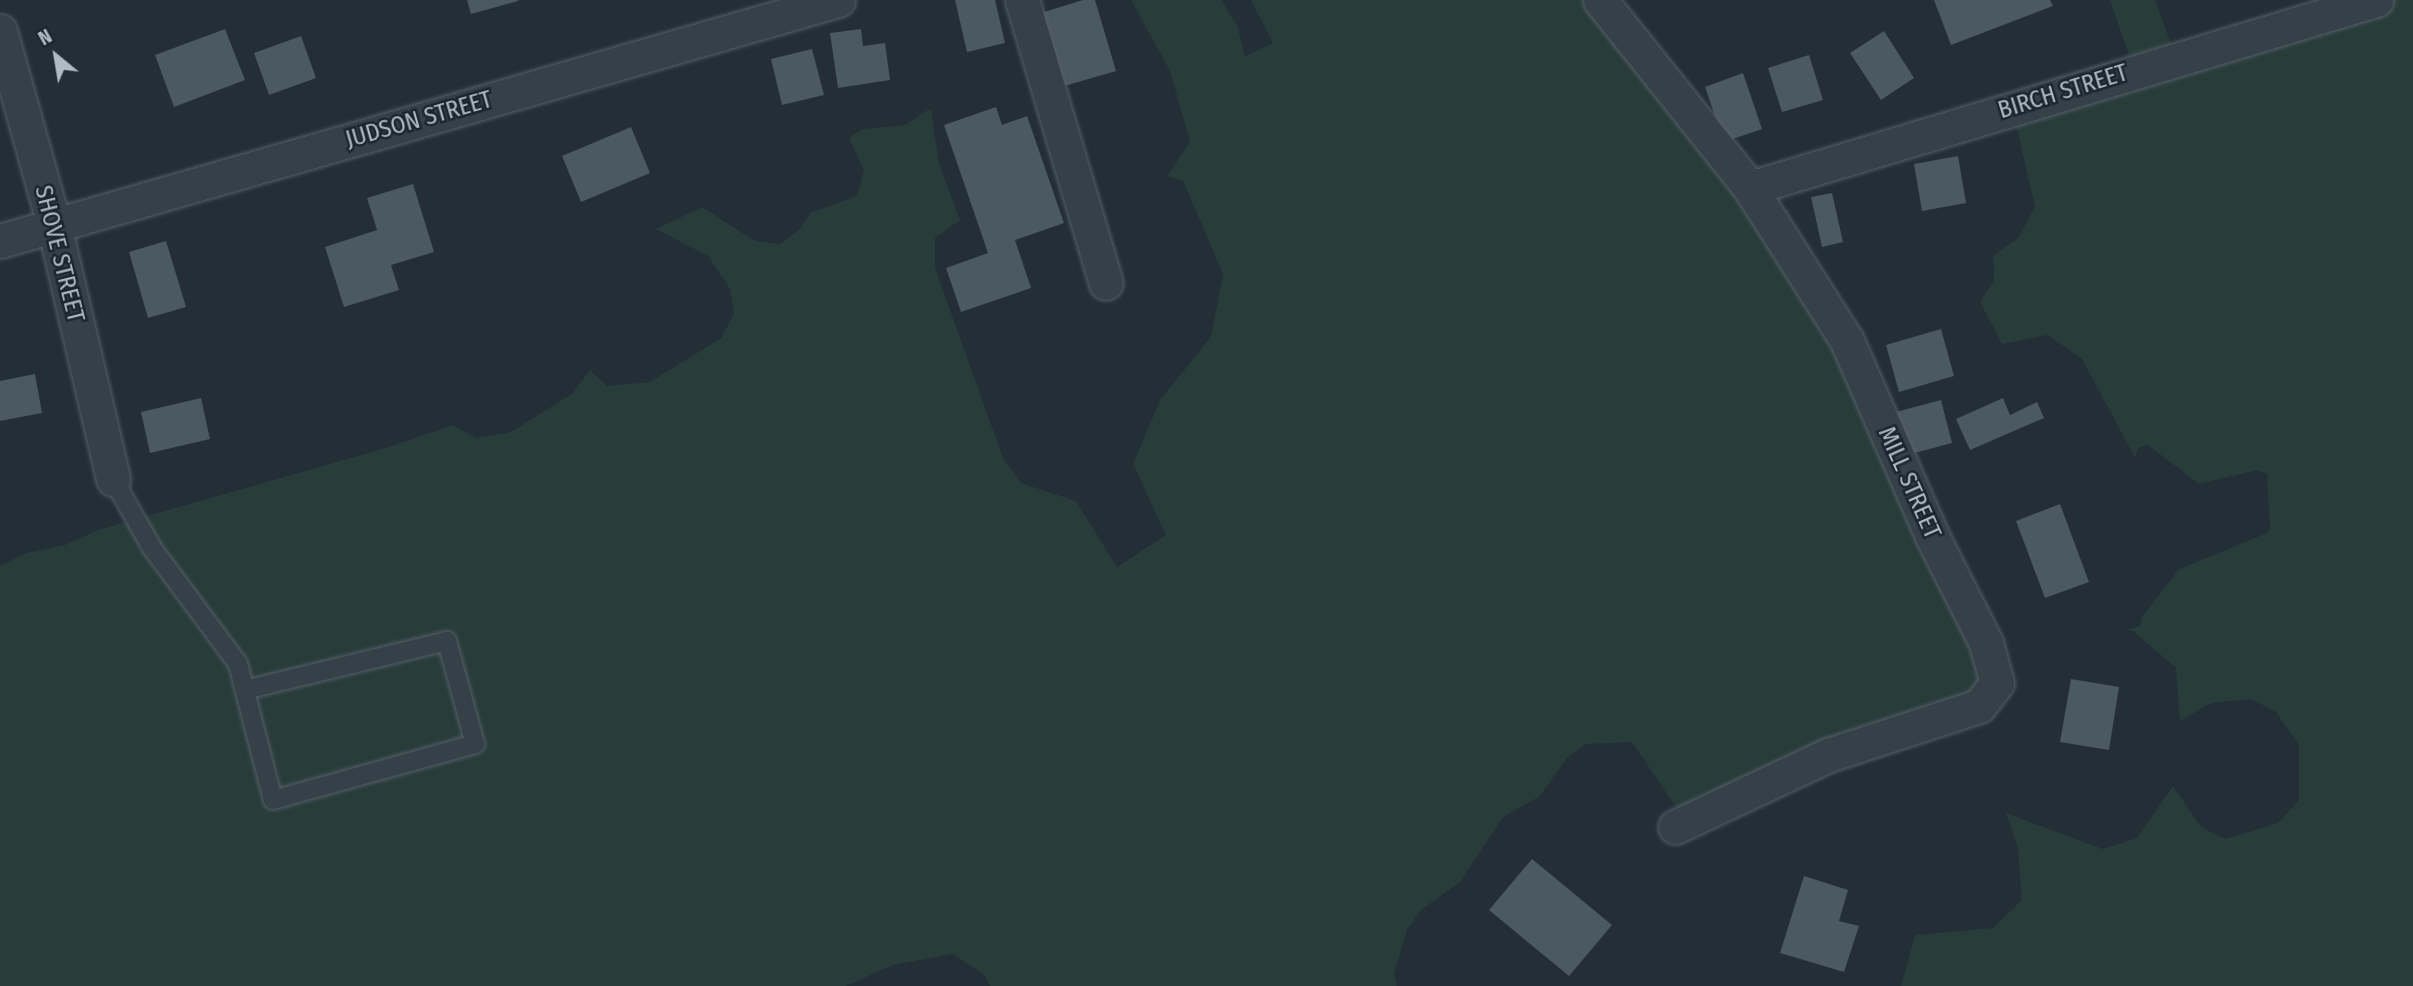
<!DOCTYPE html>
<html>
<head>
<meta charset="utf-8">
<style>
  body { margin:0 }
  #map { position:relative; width:2413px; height:986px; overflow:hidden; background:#232e37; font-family:"Fira Sans Condensed",sans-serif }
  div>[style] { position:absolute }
  .green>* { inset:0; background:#283c3a }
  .building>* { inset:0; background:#4b5963 }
  .roads { filter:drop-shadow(0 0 2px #545e66) drop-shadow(0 0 2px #545e66) }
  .service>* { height:18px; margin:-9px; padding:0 9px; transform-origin:9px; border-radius:9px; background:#364048 }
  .minor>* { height:33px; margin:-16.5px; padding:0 16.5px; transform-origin:16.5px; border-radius:16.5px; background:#364048 }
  span { translate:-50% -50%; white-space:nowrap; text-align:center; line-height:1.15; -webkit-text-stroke:5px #1b252d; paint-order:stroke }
  .street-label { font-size:24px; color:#b1bbc4 }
  .north { position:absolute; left:21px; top:21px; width:70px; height:70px; -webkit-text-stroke:5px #1b252d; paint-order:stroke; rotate:330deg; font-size:19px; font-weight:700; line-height:28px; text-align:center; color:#b1bbc4 }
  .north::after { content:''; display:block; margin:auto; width:24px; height:32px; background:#b1bbc4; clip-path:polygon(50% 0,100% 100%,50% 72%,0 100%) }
</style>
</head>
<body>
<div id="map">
  <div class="green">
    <i style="clip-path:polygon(1131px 0,1221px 0,1237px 25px,1245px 56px,1273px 43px,1251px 0,1604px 0,1822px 300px,1990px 685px,1680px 813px,1632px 742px,1586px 744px,1567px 758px,1539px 797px,1503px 817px,1460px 882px,1421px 910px,1407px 930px,1394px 974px,1397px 986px,990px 986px,984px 975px,953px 954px,893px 965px,846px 986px,0 986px,0 566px,26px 553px,65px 545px,98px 530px,389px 447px,453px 425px,476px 438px,511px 432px,573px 393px,590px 370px,607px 386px,650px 382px,721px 338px,734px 314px,730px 289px,708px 256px,656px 229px,702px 207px,755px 241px,780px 244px,800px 229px,810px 213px,857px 196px,864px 170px,849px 138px,862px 129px,905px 125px,931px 108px,939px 164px,960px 220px,935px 238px,935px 268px,1003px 458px,1021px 483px,1076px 501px,1117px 567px,1166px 535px,1133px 464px,1160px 400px,1211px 337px,1223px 274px,1183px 181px,1167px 176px,1190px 142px,1170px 71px)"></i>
    <i style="clip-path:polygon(2110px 0,2155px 0,2173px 49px,2349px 0,2413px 0,2413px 986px,1901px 986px,1915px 935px,1993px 928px,2022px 900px,2018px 848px,2006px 813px,2103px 849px,2137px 838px,2173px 786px,2201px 827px,2225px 839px,2278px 823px,2299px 800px,2299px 745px,2276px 712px,2251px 699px,2211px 703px,2180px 721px,2176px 668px,2133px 631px,2125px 630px,2140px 626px,2142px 617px,2179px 569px,2267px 533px,2270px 526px,2267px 474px,2257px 470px,2199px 484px,2148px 445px,2138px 448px,2135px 458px,2082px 359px,2048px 335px,2002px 344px,1980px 302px,1994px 280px,1993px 256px,2018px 238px,2035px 207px,2013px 111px,2132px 64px)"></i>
  </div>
  <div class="building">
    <i style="clip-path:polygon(467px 0,518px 0,518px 1px,471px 14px)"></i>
    <i style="clip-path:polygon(955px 0,995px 0,1005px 43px,967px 52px)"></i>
    <i style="clip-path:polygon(1083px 0,1095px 0,1116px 71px,1054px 89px,1031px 16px)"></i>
    <i style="clip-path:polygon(1934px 0,2050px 0,2053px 6px,1951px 45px)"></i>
    <i style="clip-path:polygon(225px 29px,245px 80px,174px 107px,155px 55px)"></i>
    <i style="clip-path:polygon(861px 29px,863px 46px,885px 43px,890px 80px,838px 88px,830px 33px)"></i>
    <i style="clip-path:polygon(1884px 31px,1914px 78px,1881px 100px,1850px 53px)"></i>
    <i style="clip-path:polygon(301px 36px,316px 78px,269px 95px,254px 53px)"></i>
    <i style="clip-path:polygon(812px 49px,824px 95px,782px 105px,771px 59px)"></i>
    <i style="clip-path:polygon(1809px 55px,1823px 100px,1782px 112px,1768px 68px)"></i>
    <i style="clip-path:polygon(1743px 73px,1762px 129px,1724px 142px,1705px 87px)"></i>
    <i style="clip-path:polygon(996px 107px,1002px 125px,1027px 116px,1064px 223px,1015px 240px,1031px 288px,961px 312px,946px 268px,988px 253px,944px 125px)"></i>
    <i style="clip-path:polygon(631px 127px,650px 173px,581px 202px,562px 156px)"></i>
    <i style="clip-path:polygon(1958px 156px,1966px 203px,1922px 211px,1914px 164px)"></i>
    <i style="clip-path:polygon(413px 184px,434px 252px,391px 265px,399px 290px,344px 307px,325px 247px,377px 230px,367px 198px)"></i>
    <i style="clip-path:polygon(1832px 193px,1843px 242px,1822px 247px,1811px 197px)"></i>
    <i style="clip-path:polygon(166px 241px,186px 307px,148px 318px,129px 252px)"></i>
    <i style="clip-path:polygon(1941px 329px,1954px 376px,1899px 392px,1886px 345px)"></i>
    <i style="clip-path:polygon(35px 374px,42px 413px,0 421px,0 381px)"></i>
    <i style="clip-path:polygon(201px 398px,210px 439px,150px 453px,141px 412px)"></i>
    <i style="clip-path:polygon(2003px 398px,2010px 415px,2037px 402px,2044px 418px,1970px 450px,1956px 419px)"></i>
    <i style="clip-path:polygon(1941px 400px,1952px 443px,1907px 455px,1896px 412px)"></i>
    <i style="clip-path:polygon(2060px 504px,2089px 582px,2045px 598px,2016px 521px)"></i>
    <i style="clip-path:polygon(2071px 679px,2119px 687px,2109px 750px,2060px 742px)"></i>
    <i style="clip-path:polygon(1532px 859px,1612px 925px,1569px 976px,1489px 910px)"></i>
    <i style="clip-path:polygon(1804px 876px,1848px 890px,1839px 921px,1859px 926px,1844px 972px,1780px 953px)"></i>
  </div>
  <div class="roads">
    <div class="service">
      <i style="left:113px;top:479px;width:79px;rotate:60.5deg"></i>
      <i style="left:152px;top:548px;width:144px;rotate:53.4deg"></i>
      <i style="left:238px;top:664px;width:140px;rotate:75.6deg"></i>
      <i style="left:273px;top:800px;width:210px;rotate:-15.5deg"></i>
      <i style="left:475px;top:744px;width:107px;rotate:-105.2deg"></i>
      <i style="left:447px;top:641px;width:208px;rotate:166.4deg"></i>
    </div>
    <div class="minor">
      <i style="left:1022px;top:0;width:295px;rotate:73.5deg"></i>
      <i style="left:1600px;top:0;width:241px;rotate:51.4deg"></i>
      <i style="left:1750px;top:188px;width:181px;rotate:57.6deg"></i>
      <i style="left:1847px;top:341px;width:213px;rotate:66.4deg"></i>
      <i style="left:1932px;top:536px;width:120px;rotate:63.2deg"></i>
      <i style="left:1986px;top:643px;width:41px;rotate:74.6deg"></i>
      <i style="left:1997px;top:683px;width:29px;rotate:128deg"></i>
      <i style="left:1979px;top:706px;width:159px;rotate:162deg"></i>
      <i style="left:1828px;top:755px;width:169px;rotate:154.8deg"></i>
      <i style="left:0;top:31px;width:201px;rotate:74.4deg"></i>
      <i style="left:54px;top:225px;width:261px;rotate:76.9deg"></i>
      <i style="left:1750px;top:188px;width:654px;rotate:-16.72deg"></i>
      <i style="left:0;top:241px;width:872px;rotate:-16.04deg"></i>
    </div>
  </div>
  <div class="street-label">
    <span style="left:2063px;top:92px;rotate:-17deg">BIRCH STREET</span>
    <span style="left:419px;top:120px;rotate:-16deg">JUDSON STREET</span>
    <span style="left:59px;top:254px;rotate:76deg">SHOVE STREET</span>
    <span style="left:1909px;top:483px;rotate:66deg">MILL STREET</span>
  </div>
  <div class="north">N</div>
</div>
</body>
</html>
